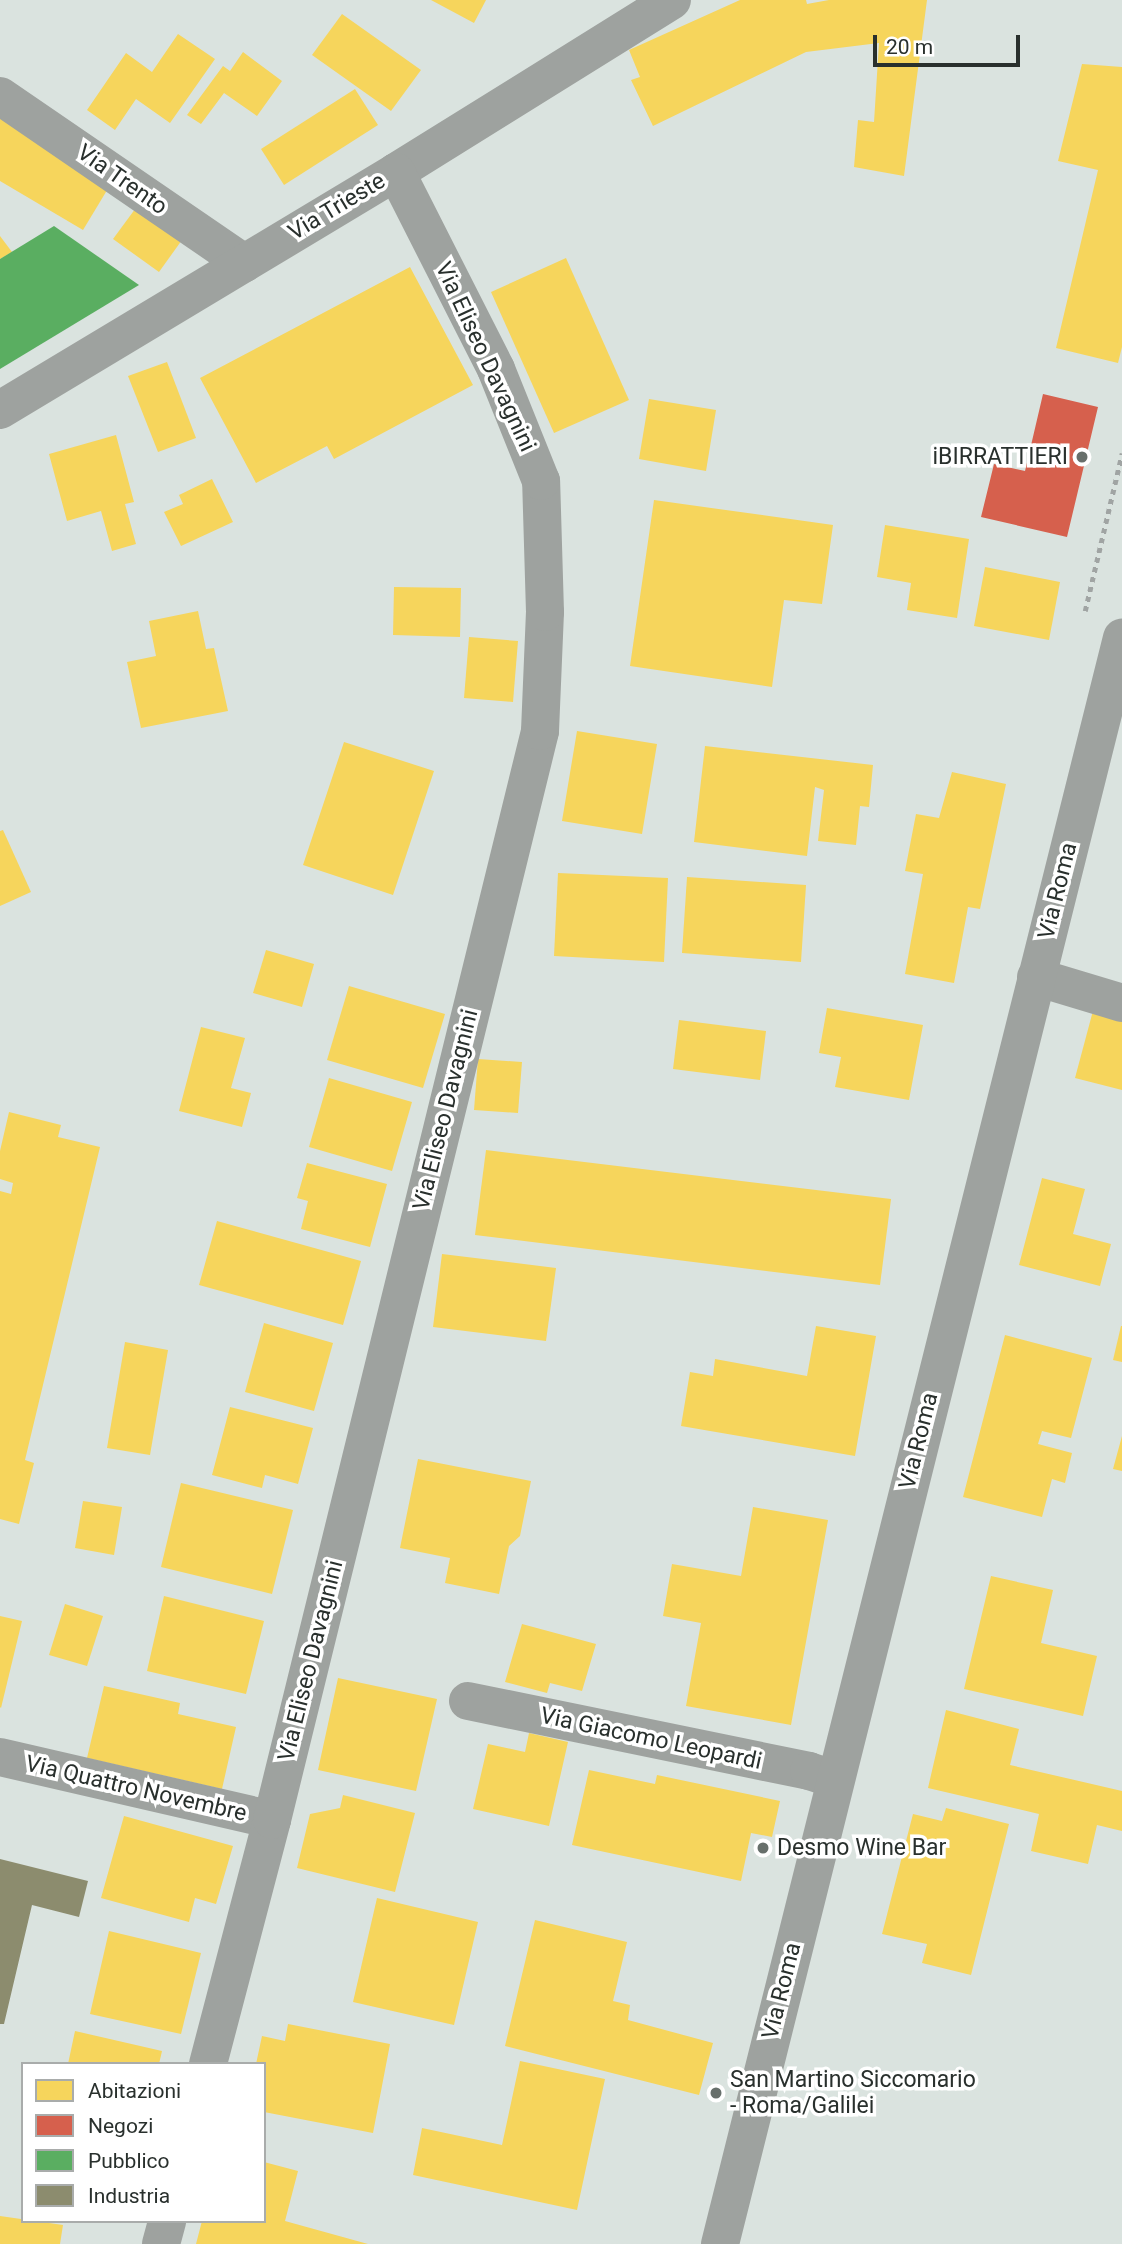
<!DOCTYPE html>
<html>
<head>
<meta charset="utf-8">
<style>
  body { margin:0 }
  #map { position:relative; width:1122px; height:2244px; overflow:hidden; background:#dae3df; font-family:Roboto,sans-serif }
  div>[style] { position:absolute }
  .homes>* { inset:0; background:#f6d55c }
  .shops>* { inset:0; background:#d6604d }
  .public>* { inset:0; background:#5aae61 }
  .industry>* { inset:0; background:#8c8c6e }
  .path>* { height:4.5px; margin-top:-2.25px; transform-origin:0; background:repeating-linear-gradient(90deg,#a0a4a3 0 5px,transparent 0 10px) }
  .minor>* { height:38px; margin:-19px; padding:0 19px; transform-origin:19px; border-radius:19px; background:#9ea29f }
  .dots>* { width:19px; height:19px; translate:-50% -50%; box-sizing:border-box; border:4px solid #fff; border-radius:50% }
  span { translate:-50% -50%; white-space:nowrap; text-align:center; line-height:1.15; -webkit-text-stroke:7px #fff; paint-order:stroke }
  .street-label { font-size:23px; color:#29302d }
  .poi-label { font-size:23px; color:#29302d }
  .right { translate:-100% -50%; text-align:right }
  .left { translate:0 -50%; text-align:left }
  .legend { position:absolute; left:21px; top:2062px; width:245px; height:161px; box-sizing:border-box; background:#fff; border:2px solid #a9acab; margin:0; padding:9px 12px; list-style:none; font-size:21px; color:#29302d }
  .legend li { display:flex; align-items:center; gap:14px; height:35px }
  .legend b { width:35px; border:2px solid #a9acab }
  .scale { position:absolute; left:873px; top:35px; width:147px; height:32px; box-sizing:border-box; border:4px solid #29302d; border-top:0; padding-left:9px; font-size:21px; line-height:24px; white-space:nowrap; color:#29302d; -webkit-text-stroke:5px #fff; paint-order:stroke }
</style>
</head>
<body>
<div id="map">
  <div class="homes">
    <i style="clip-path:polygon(431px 0,486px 0,474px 23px)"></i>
    <i style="clip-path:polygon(740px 0,806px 0,807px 4px,829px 0,927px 0,904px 176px,854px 167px,858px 120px,874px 122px,879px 43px,806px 52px,653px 126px,631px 80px,640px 77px,629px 50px)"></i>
    <i style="clip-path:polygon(342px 14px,421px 70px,391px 111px,312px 55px)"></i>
    <i style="clip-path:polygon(178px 34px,215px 59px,170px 123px,136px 99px,115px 130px,87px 110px,126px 53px,152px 72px)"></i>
    <i style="clip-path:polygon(243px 52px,282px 81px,257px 116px,224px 93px,201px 124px,187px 115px,223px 66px,230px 71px)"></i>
    <i style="clip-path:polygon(1082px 64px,1122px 67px,1122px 347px,1118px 363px,1056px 348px,1098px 170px,1058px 161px)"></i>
    <i style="clip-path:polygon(355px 89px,378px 125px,284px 185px,261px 149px)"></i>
    <i style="clip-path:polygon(0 109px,115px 177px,83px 230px,0 181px)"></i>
    <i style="clip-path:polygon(141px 201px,187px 233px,159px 272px,113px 239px)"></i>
    <i style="clip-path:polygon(0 236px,12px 252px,0 259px)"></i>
    <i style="clip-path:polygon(566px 258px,629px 400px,554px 433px,491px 292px)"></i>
    <i style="clip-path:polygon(410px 267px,473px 385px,334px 459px,327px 446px,256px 483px,200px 378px)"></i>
    <i style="clip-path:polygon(167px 362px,196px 438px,158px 452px,128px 376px)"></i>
    <i style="clip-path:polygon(649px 399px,716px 410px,706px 471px,639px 459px)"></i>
    <i style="clip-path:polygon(116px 435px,134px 502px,125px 504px,136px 544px,112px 551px,101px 511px,67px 521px,49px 454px)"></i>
    <i style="clip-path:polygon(212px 479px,233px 522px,181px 546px,164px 512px,183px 504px,179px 495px)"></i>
    <i style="clip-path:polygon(654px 500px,833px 525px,822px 604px,784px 600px,772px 687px,630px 666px)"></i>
    <i style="clip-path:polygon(885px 525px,969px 539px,957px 618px,907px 610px,911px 583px,877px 577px)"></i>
    <i style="clip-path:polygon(985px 567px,1060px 582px,1049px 640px,974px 626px)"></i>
    <i style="clip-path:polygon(394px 587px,461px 588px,460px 637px,393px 635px)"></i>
    <i style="clip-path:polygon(198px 611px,206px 649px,214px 648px,228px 711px,141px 728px,127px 662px,156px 656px,149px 621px)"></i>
    <i style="clip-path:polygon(469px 637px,518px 641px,513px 702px,464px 698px)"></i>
    <i style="clip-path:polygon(577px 731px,657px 744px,642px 834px,562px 821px)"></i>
    <i style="clip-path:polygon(344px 742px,434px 771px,393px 895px,303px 865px)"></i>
    <i style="clip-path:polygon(705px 746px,873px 765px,869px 807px,860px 806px,856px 845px,818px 841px,824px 790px,815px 787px,807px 856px,694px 842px)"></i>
    <i style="clip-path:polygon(952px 772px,1006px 784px,980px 909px,968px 907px,954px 983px,905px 974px,923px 874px,905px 871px,916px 814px,939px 818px)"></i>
    <i style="clip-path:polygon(3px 830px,31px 892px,0 906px,0 831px)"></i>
    <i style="clip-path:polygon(558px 873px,668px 878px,664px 962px,554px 956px)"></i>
    <i style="clip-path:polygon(687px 877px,806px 885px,801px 962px,682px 953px)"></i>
    <i style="clip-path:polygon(266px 950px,314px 964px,302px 1007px,253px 993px)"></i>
    <i style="clip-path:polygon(349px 986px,445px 1014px,423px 1088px,327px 1060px)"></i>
    <i style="clip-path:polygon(1094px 1007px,1122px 1014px,1122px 1090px,1075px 1078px)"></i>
    <i style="clip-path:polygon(827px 1008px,923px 1025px,909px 1100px,835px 1087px,841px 1057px,819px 1053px)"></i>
    <i style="clip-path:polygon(679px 1020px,766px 1031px,760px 1080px,673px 1069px)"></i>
    <i style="clip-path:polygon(201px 1027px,245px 1038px,231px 1088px,251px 1093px,242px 1127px,179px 1111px)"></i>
    <i style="clip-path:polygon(478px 1059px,522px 1062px,518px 1113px,474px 1110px)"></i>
    <i style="clip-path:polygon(329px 1078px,412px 1102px,392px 1171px,309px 1147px)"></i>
    <i style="clip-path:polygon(9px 1112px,61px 1125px,58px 1137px,100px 1147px,25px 1460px,34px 1463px,19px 1524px,0 1519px,0 1191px,11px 1194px,13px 1183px,0 1179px,0 1151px)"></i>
    <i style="clip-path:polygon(486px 1150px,891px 1199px,880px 1285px,475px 1235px)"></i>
    <i style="clip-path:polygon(307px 1163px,387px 1184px,370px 1247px,301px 1229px,308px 1201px,297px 1198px)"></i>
    <i style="clip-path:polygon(1042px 1178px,1085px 1189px,1073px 1234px,1111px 1244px,1100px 1286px,1019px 1265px)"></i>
    <i style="clip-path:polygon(217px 1221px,361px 1261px,343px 1325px,199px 1285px)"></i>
    <i style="clip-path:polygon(442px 1254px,556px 1268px,546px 1341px,433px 1327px)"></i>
    <i style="clip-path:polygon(264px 1323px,333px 1343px,314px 1411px,245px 1392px)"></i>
    <i style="clip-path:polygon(816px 1326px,876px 1336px,855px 1456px,681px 1426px,690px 1372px,713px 1376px,715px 1359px,807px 1376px)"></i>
    <i style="clip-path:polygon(1121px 1326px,1122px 1326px,1122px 1362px,1113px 1360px)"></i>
    <i style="clip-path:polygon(1005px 1335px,1092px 1358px,1071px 1438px,1042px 1431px,1038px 1444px,1072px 1453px,1065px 1483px,1052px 1479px,1042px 1517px,963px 1497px)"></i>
    <i style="clip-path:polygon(125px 1342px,168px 1350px,150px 1455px,107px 1448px)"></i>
    <i style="clip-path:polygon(230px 1407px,313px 1428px,298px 1484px,265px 1475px,262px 1488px,212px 1475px)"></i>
    <i style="clip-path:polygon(1122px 1436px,1122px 1471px,1113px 1469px)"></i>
    <i style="clip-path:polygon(418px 1459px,531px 1481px,520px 1536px,509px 1546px,499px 1594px,445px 1583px,450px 1558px,400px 1548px)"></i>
    <i style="clip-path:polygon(181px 1483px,293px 1510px,272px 1594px,161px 1567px)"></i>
    <i style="clip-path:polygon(83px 1501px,122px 1507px,114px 1555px,75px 1548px)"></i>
    <i style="clip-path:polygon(753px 1507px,828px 1520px,791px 1725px,686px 1706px,701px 1623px,663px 1616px,672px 1564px,741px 1576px)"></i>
    <i style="clip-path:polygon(991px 1576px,1053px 1590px,1041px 1643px,1097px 1656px,1083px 1716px,964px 1689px)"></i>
    <i style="clip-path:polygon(164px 1596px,264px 1621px,246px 1694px,147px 1671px)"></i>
    <i style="clip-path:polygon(65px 1604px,103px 1616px,87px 1666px,49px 1655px)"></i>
    <i style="clip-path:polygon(0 1616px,22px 1621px,1px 1708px,0 1707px)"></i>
    <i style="clip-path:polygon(522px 1624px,596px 1644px,582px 1691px,550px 1683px,547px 1693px,505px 1682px)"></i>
    <i style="clip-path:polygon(338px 1678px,437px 1699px,416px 1791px,318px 1770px)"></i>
    <i style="clip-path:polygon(104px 1686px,180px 1703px,178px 1714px,236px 1727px,222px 1789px,87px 1758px)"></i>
    <i style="clip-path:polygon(946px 1710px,1019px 1729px,1010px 1765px,1122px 1791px,1122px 1831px,1097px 1825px,1088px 1864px,1031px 1851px,1039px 1814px,928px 1788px)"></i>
    <i style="clip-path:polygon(529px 1733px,568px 1742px,549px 1826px,473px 1809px,488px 1744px,525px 1752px)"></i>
    <i style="clip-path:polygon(589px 1770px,655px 1784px,657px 1775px,780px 1801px,772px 1837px,751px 1833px,741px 1881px,572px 1845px)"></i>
    <i style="clip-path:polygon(343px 1795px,415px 1813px,395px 1892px,297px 1868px,310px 1814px,340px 1808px)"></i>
    <i style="clip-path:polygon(946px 1808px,1009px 1824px,971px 1975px,922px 1963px,927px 1944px,882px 1934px,913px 1814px,942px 1821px)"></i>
    <i style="clip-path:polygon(124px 1816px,233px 1846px,216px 1904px,195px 1898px,189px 1922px,101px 1898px)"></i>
    <i style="clip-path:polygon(377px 1898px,478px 1922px,454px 2025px,353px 2002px)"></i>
    <i style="clip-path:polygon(535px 1920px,627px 1942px,613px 2001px,630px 2005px,628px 2020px,713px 2043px,699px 2095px,505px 2046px)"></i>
    <i style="clip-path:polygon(109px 1931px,201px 1953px,181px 2034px,90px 2014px)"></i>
    <i style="clip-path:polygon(288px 2024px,390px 2044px,373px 2133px,264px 2112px,264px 2064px,256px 2064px,262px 2036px,285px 2041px)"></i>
    <i style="clip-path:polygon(75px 2031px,162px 2051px,159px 2064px,68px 2064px)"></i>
    <i style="clip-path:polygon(520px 2061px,605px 2079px,577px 2210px,413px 2175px,422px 2128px,502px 2145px)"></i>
    <i style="clip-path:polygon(264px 2162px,298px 2171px,285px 2221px,368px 2244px,196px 2244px,202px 2221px,264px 2221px)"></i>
    <i style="clip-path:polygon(0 2216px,63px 2225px,60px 2244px,0 2244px)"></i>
  </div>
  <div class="shops">
    <i style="clip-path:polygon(1043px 394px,1098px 407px,1067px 537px,981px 517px,994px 464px,1025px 471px)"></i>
  </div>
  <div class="public">
    <i style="clip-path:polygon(54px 226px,139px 285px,0 369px,0 259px)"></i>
  </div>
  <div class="industry">
    <i style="clip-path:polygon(0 1859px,88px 1881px,79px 1917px,32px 1905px,4px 2024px,0 2024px)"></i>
  </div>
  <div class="path">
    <i style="left:1085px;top:611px;width:162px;rotate:-76.8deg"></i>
  </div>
  <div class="minor">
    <i style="left:0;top:96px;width:296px;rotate:34.4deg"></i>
    <i style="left:0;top:410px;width:462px;rotate:-31deg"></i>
    <i style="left:396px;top:172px;width:325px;rotate:-31.9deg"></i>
    <i style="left:1036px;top:977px;width:90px;rotate:16.8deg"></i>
    <i style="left:468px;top:1701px;width:348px;rotate:11.6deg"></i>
    <i style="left:809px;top:1771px;width:26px;rotate:18deg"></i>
    <i style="left:0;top:1757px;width:279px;rotate:13deg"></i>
    <i style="left:208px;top:2064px;width:252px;rotate:-75.3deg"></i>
    <i style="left:272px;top:1820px;width:1121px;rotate:-76.17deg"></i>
    <i style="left:540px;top:731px;width:119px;rotate:-87.6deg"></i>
    <i style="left:545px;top:612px;width:131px;rotate:-91.7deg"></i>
    <i style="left:541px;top:481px;width:121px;rotate:-111.9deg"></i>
    <i style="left:496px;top:369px;width:221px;rotate:-116.9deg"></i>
    <i style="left:161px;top:2244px;width:24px;rotate:-75deg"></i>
    <i style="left:720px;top:2244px;width:1656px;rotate:-75.95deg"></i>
  </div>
  <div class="dots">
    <i style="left:1082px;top:457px;background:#676f6b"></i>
    <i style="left:763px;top:1848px;background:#676f6b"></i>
    <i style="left:716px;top:2093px;background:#676f6b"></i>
  </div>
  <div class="street-label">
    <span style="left:122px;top:180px;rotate:35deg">Via Trento</span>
    <span style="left:337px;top:207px;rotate:-31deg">Via Trieste</span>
    <span style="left:485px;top:357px;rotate:65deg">Via Eliseo Davagnini</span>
    <span style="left:1058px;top:891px;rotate:-76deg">Via Roma</span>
    <span style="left:446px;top:1110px;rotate:-76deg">Via Eliseo Davagnini</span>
    <span style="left:919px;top:1441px;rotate:-76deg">Via Roma</span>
    <span style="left:311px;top:1661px;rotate:-76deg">Via Eliseo Davagnini</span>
    <span style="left:651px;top:1739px;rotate:12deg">Via Giacomo Leopardi</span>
    <span style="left:136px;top:1789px;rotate:13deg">Via Quattro Novembre</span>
    <span style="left:782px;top:1991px;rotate:-76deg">Via Roma</span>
  </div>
  <div class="poi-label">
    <span class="right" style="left:1068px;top:457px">iBIRRATTIERI</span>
    <span class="left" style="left:777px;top:1848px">Desmo Wine Bar</span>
    <span class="left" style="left:730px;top:2093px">San Martino Siccomario<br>- Roma/Galilei</span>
  </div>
  <ul class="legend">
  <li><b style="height:19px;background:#f6d55c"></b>Abitazioni</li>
  <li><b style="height:19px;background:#d6604d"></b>Negozi</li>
  <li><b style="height:19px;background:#5aae61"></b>Pubblico</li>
  <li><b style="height:19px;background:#8c8c6e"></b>Industria</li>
  </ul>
  <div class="scale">20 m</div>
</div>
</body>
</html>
